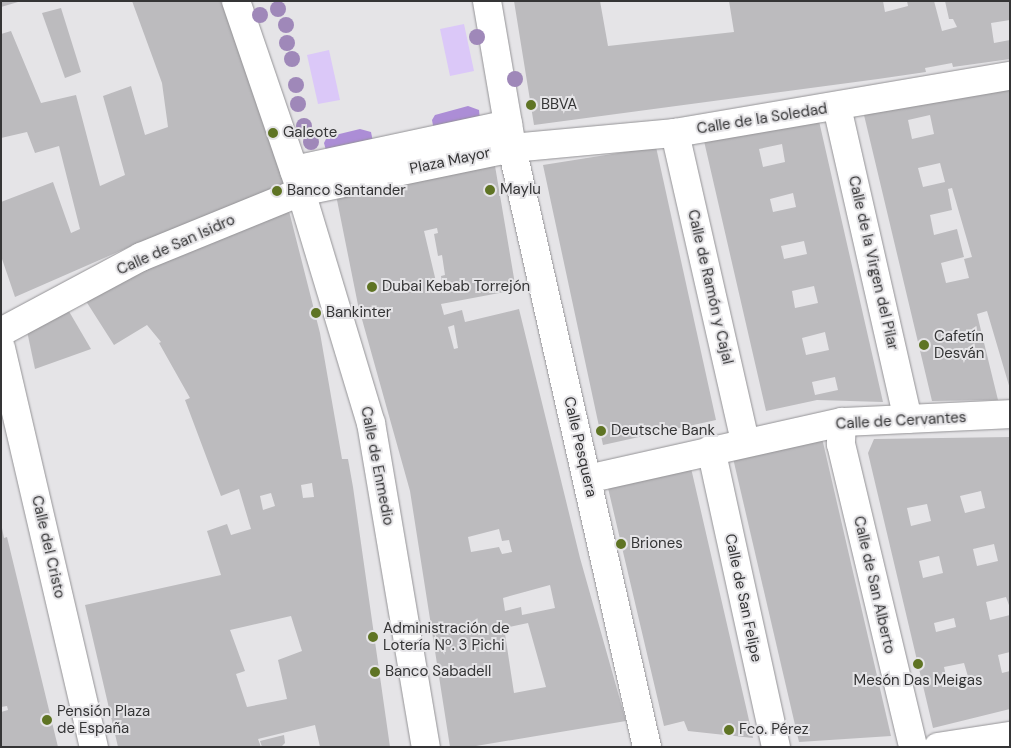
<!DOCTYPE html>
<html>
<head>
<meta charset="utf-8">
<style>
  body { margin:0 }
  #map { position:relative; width:1011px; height:748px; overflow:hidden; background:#e5e4e7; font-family:"DM Sans",sans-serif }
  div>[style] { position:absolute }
  .green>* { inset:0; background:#dbc8f8 }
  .water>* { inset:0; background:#ac8dd6 }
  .building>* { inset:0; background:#bcbbbe }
  .roads { filter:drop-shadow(0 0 1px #949396) drop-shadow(0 0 1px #949396) }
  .minor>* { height:28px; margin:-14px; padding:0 14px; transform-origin:14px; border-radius:14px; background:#fff }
  .trees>* { width:16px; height:16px; margin:-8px; border-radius:50%; background:#9f88b9 }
  .dots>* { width:14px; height:14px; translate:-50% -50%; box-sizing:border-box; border:2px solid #e5e4e7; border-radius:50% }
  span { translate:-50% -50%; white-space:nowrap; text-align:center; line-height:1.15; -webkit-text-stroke:4px #e5e4e7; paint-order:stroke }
  .poi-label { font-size:15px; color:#353536 }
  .left { translate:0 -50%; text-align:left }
  .street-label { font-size:15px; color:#353536 }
  .frame { position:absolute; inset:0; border:2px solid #353536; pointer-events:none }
</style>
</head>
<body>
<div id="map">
  <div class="green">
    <i style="clip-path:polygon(464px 24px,474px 71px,450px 76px,440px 29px)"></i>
    <i style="clip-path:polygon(329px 50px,340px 100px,318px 104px,307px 55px)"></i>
  </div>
  <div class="water">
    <i style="clip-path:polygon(468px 106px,479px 110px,480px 120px,434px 131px,432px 120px,435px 115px)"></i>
    <i style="clip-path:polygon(360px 129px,371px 132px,373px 142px,327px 154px,324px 143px,327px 137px)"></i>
  </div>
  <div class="building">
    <i style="clip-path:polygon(1px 1px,18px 1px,18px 2px,1px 7px)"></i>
    <i style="clip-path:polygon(132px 1px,224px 1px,292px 186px,143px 241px,15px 297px,1px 256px,1px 202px,53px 182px,71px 233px,80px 229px,59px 146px,35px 153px,27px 132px,1px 138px,1px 34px,11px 31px,41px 103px,76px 95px,100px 186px,125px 175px,103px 96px,131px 86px,145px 135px,168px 127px,162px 83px)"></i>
    <i style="clip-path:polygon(514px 1px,600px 1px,608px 46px,734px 32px,729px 1px,883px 1px,885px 12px,908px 6px,907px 1px,934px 1px,942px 31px,957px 27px,953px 19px,949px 19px,945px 1px,1010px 1px,1010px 20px,991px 23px,994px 43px,1010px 40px,1010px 59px,953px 67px,952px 63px,925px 68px,926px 72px,878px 79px,534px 125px)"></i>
    <i style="clip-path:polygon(61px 8px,81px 72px,65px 78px,42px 13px)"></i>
    <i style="clip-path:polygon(evenodd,1010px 86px,1010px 389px,987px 311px,977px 314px,998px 400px,932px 401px,864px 115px,926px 100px,1010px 86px,930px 115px,934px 134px,912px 139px,908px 120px,930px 115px,1010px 86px,940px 163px,945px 182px,923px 187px,918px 168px,940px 163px,1010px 86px,952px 188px,972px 257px,964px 259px,969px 278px,946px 283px,941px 263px,964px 257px,957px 229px,934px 235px,930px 215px,952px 210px,948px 189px,952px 188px)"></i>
    <i style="clip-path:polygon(evenodd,819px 121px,883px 402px,817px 400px,766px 411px,704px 141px,819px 121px,782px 144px,785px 162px,763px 167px,759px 149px,782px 144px,819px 121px,793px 193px,796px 207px,773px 212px,770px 199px,793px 193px,819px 121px,804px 241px,807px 254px,784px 259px,781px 246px,804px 241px,819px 121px,814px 286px,818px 303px,795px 308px,792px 291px,814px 286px,819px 121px,825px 332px,829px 350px,806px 355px,802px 338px,825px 332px,819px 121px,835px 377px,838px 390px,815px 395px,812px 382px,835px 377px)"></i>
    <i style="clip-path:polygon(656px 147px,716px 420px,603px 445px,543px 165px)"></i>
    <i style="clip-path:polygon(evenodd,494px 160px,516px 290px,441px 304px,444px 315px,462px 310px,465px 322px,519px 309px,580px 558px,626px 721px,470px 747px,450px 747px,410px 491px,358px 305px,336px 195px,494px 160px,437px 228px,438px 233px,434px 234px,438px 256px,442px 255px,445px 275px,441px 276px,443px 289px,438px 290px,424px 231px,437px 228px,494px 160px,454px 325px,458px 348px,454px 349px,448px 327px,454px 325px,494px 160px,499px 529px,502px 541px,509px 540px,512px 552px,502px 554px,499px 547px,471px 552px,468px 537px,499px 529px,494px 160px,550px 585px,555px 608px,522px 615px,521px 607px,505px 611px,503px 598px,550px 585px,494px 160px,528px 623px,546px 687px,514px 693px,505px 634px,501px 634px,500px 629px,528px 623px)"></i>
    <i style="clip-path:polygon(evenodd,289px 211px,320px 333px,342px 459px,348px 459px,353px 487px,390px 747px,320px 747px,315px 725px,258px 739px,261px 747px,118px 747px,85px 605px,221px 575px,207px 531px,227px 524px,231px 535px,251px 529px,239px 489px,221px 496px,185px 400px,190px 398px,159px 343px,161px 342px,147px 325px,114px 345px,84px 298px,141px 267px,289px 211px,312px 483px,314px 497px,303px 498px,301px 485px,312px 483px,289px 211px,271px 493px,275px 506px,263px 510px,260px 496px,271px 493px,289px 211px,291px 616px,302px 651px,278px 660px,287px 699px,247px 707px,236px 674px,245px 671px,230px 630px,291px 616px)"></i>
    <i style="clip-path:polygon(67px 308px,91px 349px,35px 369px,27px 331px)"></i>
    <i style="clip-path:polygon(evenodd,1010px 437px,1010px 608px,1006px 597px,986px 602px,990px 620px,1010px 615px,1010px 652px,998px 655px,1002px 673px,1010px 671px,1010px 709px,933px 728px,868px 453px,874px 439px,1010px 437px,981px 491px,985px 508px,965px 513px,960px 496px,981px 491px,1010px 437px,927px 504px,931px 521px,911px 526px,907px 508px,927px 504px,1010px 437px,994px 544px,998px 561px,977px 566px,973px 549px,994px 544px,1010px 437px,939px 556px,943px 573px,923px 578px,919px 561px,939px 556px,1010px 437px,954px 618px,956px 627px,936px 632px,934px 623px,954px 618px,1010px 437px,964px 663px,969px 680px,948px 685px,944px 667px,964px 663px)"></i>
    <i style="clip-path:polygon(822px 438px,891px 736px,799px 742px,733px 458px)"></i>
    <i style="clip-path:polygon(691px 468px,746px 707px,753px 738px,688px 731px,684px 721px,664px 726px,608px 488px)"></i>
    <i style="clip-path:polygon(2px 528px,4px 538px,7px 537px,58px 747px,1px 747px,1px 712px,8px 710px,7px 706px,1px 707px)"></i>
    <i style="clip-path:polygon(284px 735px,285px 743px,281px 747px,262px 747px,260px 741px)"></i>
  </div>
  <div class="roads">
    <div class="minor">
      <i style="left:236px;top:1px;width:194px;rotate:71.1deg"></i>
      <i style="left:299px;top:185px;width:249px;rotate:73.2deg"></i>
      <i style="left:371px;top:423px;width:329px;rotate:80.4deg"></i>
      <i style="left:487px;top:1px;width:149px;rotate:80.3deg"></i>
      <i style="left:512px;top:148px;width:614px;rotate:77.3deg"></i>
      <i style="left:837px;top:107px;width:320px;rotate:77.2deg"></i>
      <i style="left:675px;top:133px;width:317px;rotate:77.2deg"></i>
      <i style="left:294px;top:170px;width:219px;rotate:-12.1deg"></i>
      <i style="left:1px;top:332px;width:159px;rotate:-28.2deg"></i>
      <i style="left:141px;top:257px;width:172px;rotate:-22.2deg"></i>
      <i style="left:300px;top:192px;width:217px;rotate:-11.7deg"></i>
      <i style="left:512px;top:148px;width:164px;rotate:-5.3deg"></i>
      <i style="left:675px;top:133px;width:340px;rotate:-9.7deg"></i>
      <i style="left:1px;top:348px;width:410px;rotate:76.9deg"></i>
      <i style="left:842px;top:422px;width:22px;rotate:93deg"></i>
      <i style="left:841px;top:444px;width:311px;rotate:76.6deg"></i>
      <i style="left:711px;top:449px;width:305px;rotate:77.7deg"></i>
      <i style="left:587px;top:479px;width:261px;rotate:-12.6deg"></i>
      <i style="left:842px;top:422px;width:168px;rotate:-2.7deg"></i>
      <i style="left:938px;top:747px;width:73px;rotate:-8.7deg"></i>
    </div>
  </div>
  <div class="trees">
    <i style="left:278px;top:9px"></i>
    <i style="left:260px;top:15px"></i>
    <i style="left:286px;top:25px"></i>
    <i style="left:477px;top:37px"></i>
    <i style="left:287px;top:43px"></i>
    <i style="left:292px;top:59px"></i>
    <i style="left:515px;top:79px"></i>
    <i style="left:296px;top:85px"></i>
    <i style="left:298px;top:104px"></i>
    <i style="left:304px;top:126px"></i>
    <i style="left:311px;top:142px"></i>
  </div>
  <div class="dots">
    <i style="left:531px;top:105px;background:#5f7424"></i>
    <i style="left:273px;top:133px;background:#5f7424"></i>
    <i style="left:490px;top:190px;background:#5f7424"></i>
    <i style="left:277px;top:191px;background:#5f7424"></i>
    <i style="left:372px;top:287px;background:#5f7424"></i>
    <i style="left:316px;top:313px;background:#5f7424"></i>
    <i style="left:924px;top:345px;background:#5f7424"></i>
    <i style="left:601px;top:431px;background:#5f7424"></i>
    <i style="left:621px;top:544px;background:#5f7424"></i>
    <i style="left:373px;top:637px;background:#5f7424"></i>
    <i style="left:918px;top:664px;background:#5f7424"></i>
    <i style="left:375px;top:672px;background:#5f7424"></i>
    <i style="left:47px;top:720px;background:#5f7424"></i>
    <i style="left:729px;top:730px;background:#5f7424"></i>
  </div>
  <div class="poi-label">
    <span class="left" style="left:541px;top:105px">BBVA</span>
    <span class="left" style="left:283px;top:133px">Galeote</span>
    <span class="left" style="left:500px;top:190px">Maylu</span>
    <span class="left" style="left:287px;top:191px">Banco Santander</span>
    <span class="left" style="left:382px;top:287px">Dubai Kebab Torrejón</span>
    <span class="left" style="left:326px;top:313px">Bankinter</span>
    <span class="left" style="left:934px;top:345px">Cafetín<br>Desván</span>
    <span class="left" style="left:611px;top:431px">Deutsche Bank</span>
    <span class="left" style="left:631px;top:544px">Briones</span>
    <span class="left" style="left:383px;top:637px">Administración de<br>Lotería Nº. 3 Pichi</span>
    <span class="left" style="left:385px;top:672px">Banco Sabadell</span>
    <span style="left:918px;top:681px">Mesón Das Meigas</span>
    <span class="left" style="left:57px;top:720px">Pensión Plaza<br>de España</span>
    <span class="left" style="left:739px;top:730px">Fco. Pérez</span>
  </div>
  <div class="street-label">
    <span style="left:762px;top:119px;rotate:-9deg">Calle de la Soledad</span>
    <span style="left:450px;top:161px;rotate:-12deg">Plaza Mayor</span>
    <span style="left:176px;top:245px;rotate:-24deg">Calle de San Isidro</span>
    <span style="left:873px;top:263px;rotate:77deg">Calle de la Virgen del Pilar</span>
    <span style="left:710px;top:287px;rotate:77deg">Calle de Ramón y Cajal</span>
    <span style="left:901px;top:421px;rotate:-3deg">Calle de Cervantes</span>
    <span style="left:580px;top:447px;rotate:77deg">Calle Pesquera</span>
    <span style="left:377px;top:466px;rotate:79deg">Calle de Enmedio</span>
    <span style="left:48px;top:547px;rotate:77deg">Calle del Cristo</span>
    <span style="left:874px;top:585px;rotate:77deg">Calle de San Alberto</span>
    <span style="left:743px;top:598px;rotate:78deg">Calle de San Felipe</span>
  </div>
  <div class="frame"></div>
</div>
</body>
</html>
